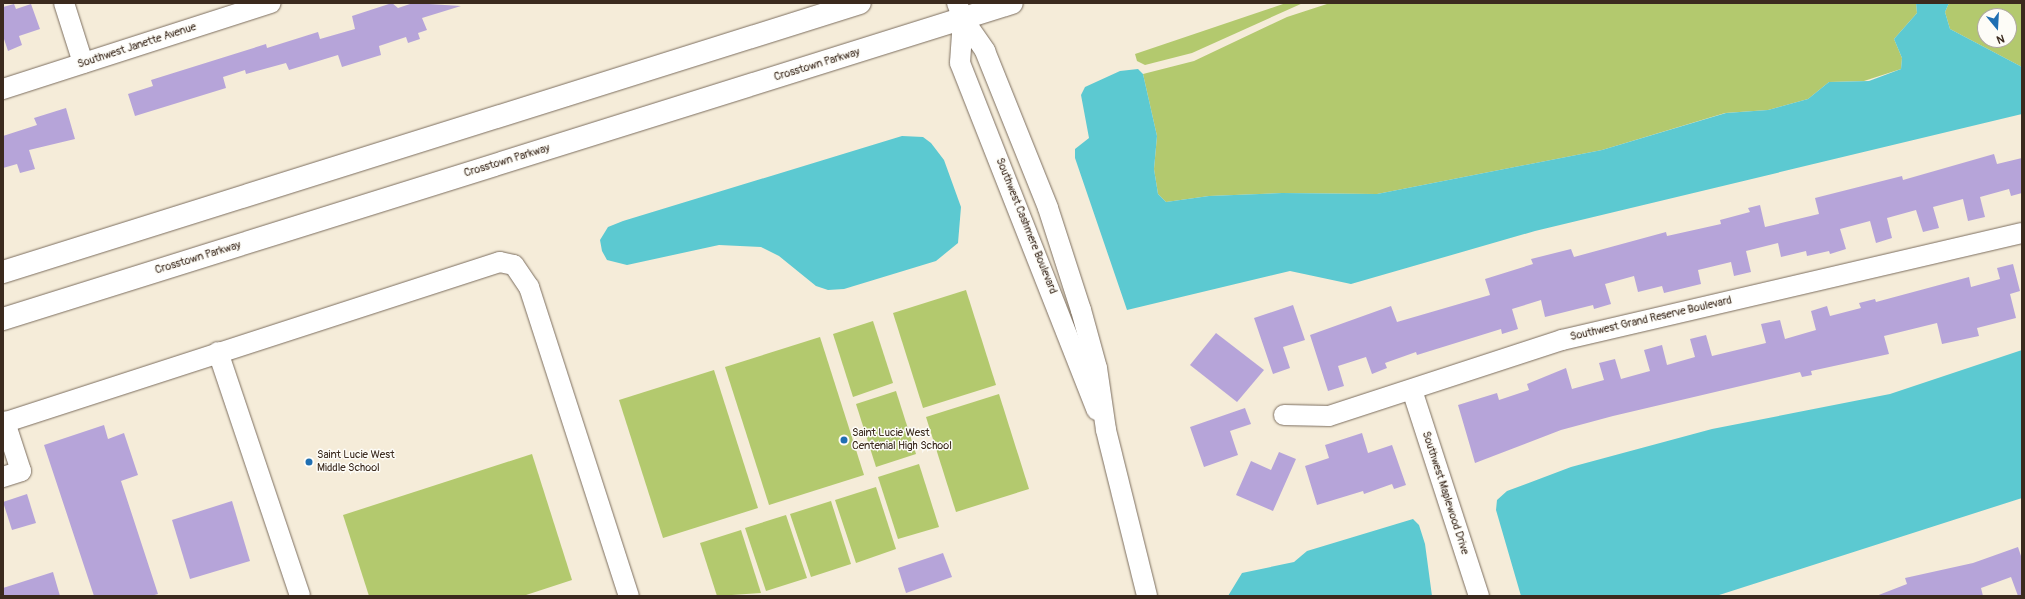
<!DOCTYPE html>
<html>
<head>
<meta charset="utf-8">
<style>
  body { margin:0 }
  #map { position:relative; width:2025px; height:599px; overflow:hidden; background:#f5ecd9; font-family:Pangolin,sans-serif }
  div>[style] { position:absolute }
  .green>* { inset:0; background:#b3c96e }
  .water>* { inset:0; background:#5cc9d1 }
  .building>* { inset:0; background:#b6a4d9 }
  .roads { filter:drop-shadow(0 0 1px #7c6e5f) drop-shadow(0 0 1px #7c6e5f) }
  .minor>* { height:20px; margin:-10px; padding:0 10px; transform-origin:10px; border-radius:10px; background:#fff }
  .major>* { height:22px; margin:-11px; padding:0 11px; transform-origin:11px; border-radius:11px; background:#fff }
  .dots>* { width:11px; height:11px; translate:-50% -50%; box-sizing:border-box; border:2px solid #fdfcf7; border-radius:50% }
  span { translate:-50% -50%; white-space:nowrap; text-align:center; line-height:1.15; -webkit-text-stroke:3px #fdfcf7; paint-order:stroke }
  .street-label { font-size:11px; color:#3b2a1e }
  .poi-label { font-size:11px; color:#3b2a1e }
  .left { translate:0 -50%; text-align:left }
  .frame { position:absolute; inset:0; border:4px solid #3b2a1e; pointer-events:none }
  .north { position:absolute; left:1977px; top:8px; width:40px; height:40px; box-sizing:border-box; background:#fdfcf7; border:1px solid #afa8a0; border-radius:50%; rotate:162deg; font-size:11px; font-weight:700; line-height:16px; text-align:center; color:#3b2a1e }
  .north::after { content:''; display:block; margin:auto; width:14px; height:18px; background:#1f6fb2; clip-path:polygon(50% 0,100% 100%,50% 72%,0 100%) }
</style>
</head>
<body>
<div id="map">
  <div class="green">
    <i style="clip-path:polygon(1286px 3px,1303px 3px,1192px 53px,1145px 65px,1137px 61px,1135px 54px)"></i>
    <i style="clip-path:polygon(1330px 3px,1916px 3px,1917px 13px,1894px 39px,1902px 58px,1901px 69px,1864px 81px,1829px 82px,1808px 99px,1768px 110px,1725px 113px,1602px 150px,1377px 194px,1282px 193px,1209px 196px,1166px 202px,1158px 194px,1154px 169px,1157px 136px,1143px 74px,1194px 61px,1287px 17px)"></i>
    <i style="clip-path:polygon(evenodd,1949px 3px,2022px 3px,2022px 67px,1950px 29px,1945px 12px,1949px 3px,1985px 16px,2009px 16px,2009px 40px,1985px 40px,1985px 16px)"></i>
    <i style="clip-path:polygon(966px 290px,996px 385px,923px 408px,893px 313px)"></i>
    <i style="clip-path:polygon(873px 321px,893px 383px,853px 397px,833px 334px)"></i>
    <i style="clip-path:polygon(820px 337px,864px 475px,769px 505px,725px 367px)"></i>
    <i style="clip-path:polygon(714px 370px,758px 508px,663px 538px,619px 400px)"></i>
    <i style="clip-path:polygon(896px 391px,916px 454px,876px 467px,856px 404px)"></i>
    <i style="clip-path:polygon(999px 394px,1029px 489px,956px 512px,926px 417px)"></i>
    <i style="clip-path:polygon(532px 454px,572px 580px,523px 596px,369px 596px,343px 515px)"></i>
    <i style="clip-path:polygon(919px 464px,939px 527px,898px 539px,878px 477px)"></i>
    <i style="clip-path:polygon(876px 487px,896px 549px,856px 563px,835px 500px)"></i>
    <i style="clip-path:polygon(831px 501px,851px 564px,811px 577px,790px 514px)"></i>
    <i style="clip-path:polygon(786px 515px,807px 578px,766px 591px,745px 528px)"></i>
    <i style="clip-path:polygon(741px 530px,761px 593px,717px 596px,700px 543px)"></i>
  </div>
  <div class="water">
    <i style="clip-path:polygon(1916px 3px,1949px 3px,1945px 12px,1950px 29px,2022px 67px,2022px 114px,1535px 231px,1351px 284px,1290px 271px,1127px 310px,1075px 158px,1075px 149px,1089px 138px,1081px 95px,1085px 87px,1120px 71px,1138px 69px,1143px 74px,1157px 136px,1154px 169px,1158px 194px,1166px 202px,1209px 196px,1282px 193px,1377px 194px,1602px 150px,1726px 113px,1768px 110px,1808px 99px,1829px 82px,1869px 81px,1901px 69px,1902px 58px,1894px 39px,1917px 13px)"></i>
    <i style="clip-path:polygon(902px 136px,923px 137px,931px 143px,944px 160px,961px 207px,958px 243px,936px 261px,844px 289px,828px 290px,816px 286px,779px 256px,761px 247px,719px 245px,627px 265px,607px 260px,602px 251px,600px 240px,608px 227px,623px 221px)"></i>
    <i style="clip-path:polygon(2022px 350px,2022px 498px,1716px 596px,1521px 596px,1496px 510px,1497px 500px,1507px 491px,1571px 467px,1712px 429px,1890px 394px)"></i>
    <i style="clip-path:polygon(1413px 519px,1419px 525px,1425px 544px,1432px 596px,1228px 596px,1242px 573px,1294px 562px,1307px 551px)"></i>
  </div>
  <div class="building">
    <i style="clip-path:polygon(392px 3px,398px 8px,413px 3px,461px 6px,422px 18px,427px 30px,418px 33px,420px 39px,408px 43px,406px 37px,379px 46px,381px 55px,342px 67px,338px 55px,289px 70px,286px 63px,246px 74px,245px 70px,223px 77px,226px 88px,135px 116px,128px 94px,153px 86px,151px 80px,266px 44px,267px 48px,318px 32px,320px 39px,355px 29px,352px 16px)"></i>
    <i style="clip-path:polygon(14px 4px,16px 9px,31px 4px,40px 29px,19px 36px,22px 45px,8px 51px,3px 36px,3px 7px)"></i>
    <i style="clip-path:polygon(66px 108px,75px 139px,29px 150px,35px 169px,20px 173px,17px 164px,3px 168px,3px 136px,37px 125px,34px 118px)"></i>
    <i style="clip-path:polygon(1994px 154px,1997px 164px,2022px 158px,2022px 193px,2011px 196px,2009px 189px,1980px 197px,1985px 217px,1968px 221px,1963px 199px,1933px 207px,1939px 228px,1923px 232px,1916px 210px,1887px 218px,1892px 238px,1876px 243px,1870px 221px,1840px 229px,1846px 249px,1830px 254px,1829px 251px,1807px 256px,1806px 251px,1781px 257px,1778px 243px,1746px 251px,1751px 272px,1734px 276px,1731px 262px,1698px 270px,1701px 284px,1664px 293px,1662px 286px,1638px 292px,1634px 276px,1605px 284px,1611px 304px,1594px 309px,1593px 305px,1545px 317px,1541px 300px,1512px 309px,1518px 329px,1502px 334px,1501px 329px,1417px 355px,1416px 352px,1385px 363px,1387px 368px,1372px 374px,1366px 357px,1338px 366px,1344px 386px,1328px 391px,1310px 335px,1391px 306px,1397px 322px,1490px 295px,1485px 279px,1533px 264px,1531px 259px,1571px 249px,1574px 257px,1666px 232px,1667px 236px,1721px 224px,1720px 220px,1750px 212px,1748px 208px,1760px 205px,1765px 227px,1819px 214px,1815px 198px,1902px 176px,1903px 180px)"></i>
    <i style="clip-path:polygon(2013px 264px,2020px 291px,2010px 294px,2016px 318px,1977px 328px,1979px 336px,1942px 344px,1937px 323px,1884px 336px,1889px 354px,1811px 371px,1812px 375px,1802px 377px,1800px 372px,1613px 416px,1561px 430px,1475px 463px,1458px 405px,1497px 393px,1499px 400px,1529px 390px,1527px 384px,1566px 368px,1572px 389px,1604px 380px,1599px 363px,1615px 359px,1621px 379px,1650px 371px,1644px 350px,1662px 345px,1667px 365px,1695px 357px,1690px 339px,1706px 335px,1712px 356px,1766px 343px,1761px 324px,1780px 320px,1785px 339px,1816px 330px,1811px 311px,1827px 306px,1830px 316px,1861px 308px,1859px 303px,1875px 299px,1876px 302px,1969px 277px,1971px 287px,2000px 279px,1997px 268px)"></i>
    <i style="clip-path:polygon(1293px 305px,1305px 340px,1283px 347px,1290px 368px,1273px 374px,1254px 318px)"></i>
    <i style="clip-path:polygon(1216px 333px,1264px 370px,1237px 402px,1190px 365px)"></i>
    <i style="clip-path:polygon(1245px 408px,1251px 424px,1230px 431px,1238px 455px,1204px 467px,1190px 427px)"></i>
    <i style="clip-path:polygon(104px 425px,108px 439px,124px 433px,138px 475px,121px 481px,158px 594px,151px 596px,94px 596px,44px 445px)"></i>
    <i style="clip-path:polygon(1362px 433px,1368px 453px,1392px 445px,1406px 485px,1394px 489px,1392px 484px,1364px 494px,1363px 491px,1317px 505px,1305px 466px,1329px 458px,1325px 445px)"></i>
    <i style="clip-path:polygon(1279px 452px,1296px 459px,1273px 511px,1236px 495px,1251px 461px,1271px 470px)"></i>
    <i style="clip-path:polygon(27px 494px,36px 523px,12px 530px,3px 502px)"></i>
    <i style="clip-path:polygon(232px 501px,250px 561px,190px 579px,172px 520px)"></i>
    <i style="clip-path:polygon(2018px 547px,2022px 559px,2022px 596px,2018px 596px,2011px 577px,1981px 588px,1983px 596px,1876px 596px,1907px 584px,1905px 578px,1973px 563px)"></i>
    <i style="clip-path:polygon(943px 553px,952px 577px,906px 593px,898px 568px)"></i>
    <i style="clip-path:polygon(53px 572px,60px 596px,3px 596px,3px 588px)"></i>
  </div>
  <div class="roads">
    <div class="minor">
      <i style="left:64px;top:3px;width:63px;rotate:72.4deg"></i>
      <i style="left:957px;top:3px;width:17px;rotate:69deg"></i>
      <i style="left:963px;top:19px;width:39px;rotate:55deg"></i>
      <i style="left:985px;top:51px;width:169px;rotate:68.1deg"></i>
      <i style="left:1048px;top:208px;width:107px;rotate:72.1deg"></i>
      <i style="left:1081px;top:310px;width:60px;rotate:74.6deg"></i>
      <i style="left:1097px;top:368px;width:63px;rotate:81.7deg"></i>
      <i style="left:1106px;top:430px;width:171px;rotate:76.1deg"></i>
      <i style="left:963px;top:19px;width:44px;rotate:93.9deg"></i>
      <i style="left:960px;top:63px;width:373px;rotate:68.5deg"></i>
      <i style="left:3px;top:89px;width:281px;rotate:-17.8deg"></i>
      <i style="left:218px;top:352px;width:257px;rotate:71.4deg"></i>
      <i style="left:1412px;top:390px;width:217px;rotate:72deg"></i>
      <i style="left:1284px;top:415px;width:45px;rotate:1.3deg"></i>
      <i style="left:1329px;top:416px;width:245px;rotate:-18.1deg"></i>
      <i style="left:1562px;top:340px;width:472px;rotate:-13.1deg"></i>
      <i style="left:3px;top:423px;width:522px;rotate:-17.95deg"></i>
      <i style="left:500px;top:262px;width:14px;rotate:12deg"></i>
      <i style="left:514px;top:265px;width:27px;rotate:56deg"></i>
      <i style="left:529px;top:287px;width:325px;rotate:72.1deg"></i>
      <i style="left:3px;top:477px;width:19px;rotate:-18deg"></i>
      <i style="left:21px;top:471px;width:52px;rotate:-108.1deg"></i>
    </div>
    <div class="major">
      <i style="left:3px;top:272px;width:898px;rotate:-17.43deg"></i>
      <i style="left:3px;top:319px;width:1057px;rotate:-17.39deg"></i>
    </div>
  </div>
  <div class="dots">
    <i style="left:844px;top:440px;background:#1f6fb2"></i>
    <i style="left:309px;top:462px;background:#1f6fb2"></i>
  </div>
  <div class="street-label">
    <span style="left:137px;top:46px;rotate:-18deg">Southwest Janette Avenue</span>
    <span style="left:817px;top:65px;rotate:-17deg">Crosstown Parkway</span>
    <span style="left:507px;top:161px;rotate:-17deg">Crosstown Parkway</span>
    <span style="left:1026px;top:226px;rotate:68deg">Southwest Cashmere Boulevard</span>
    <span style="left:198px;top:258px;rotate:-17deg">Crosstown Parkway</span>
    <span style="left:1651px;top:319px;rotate:-13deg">Southwest Grand Reserve Boulevard</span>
    <span style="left:1445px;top:493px;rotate:72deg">Southwest Maplewood Drive</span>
  </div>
  <div class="poi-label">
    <span class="left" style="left:852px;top:440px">Saint Lucie West<br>Centenial High School</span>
    <span class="left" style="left:317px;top:462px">Saint Lucie West<br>Middle School</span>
  </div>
  <div class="frame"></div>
  <div class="north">N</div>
</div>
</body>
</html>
